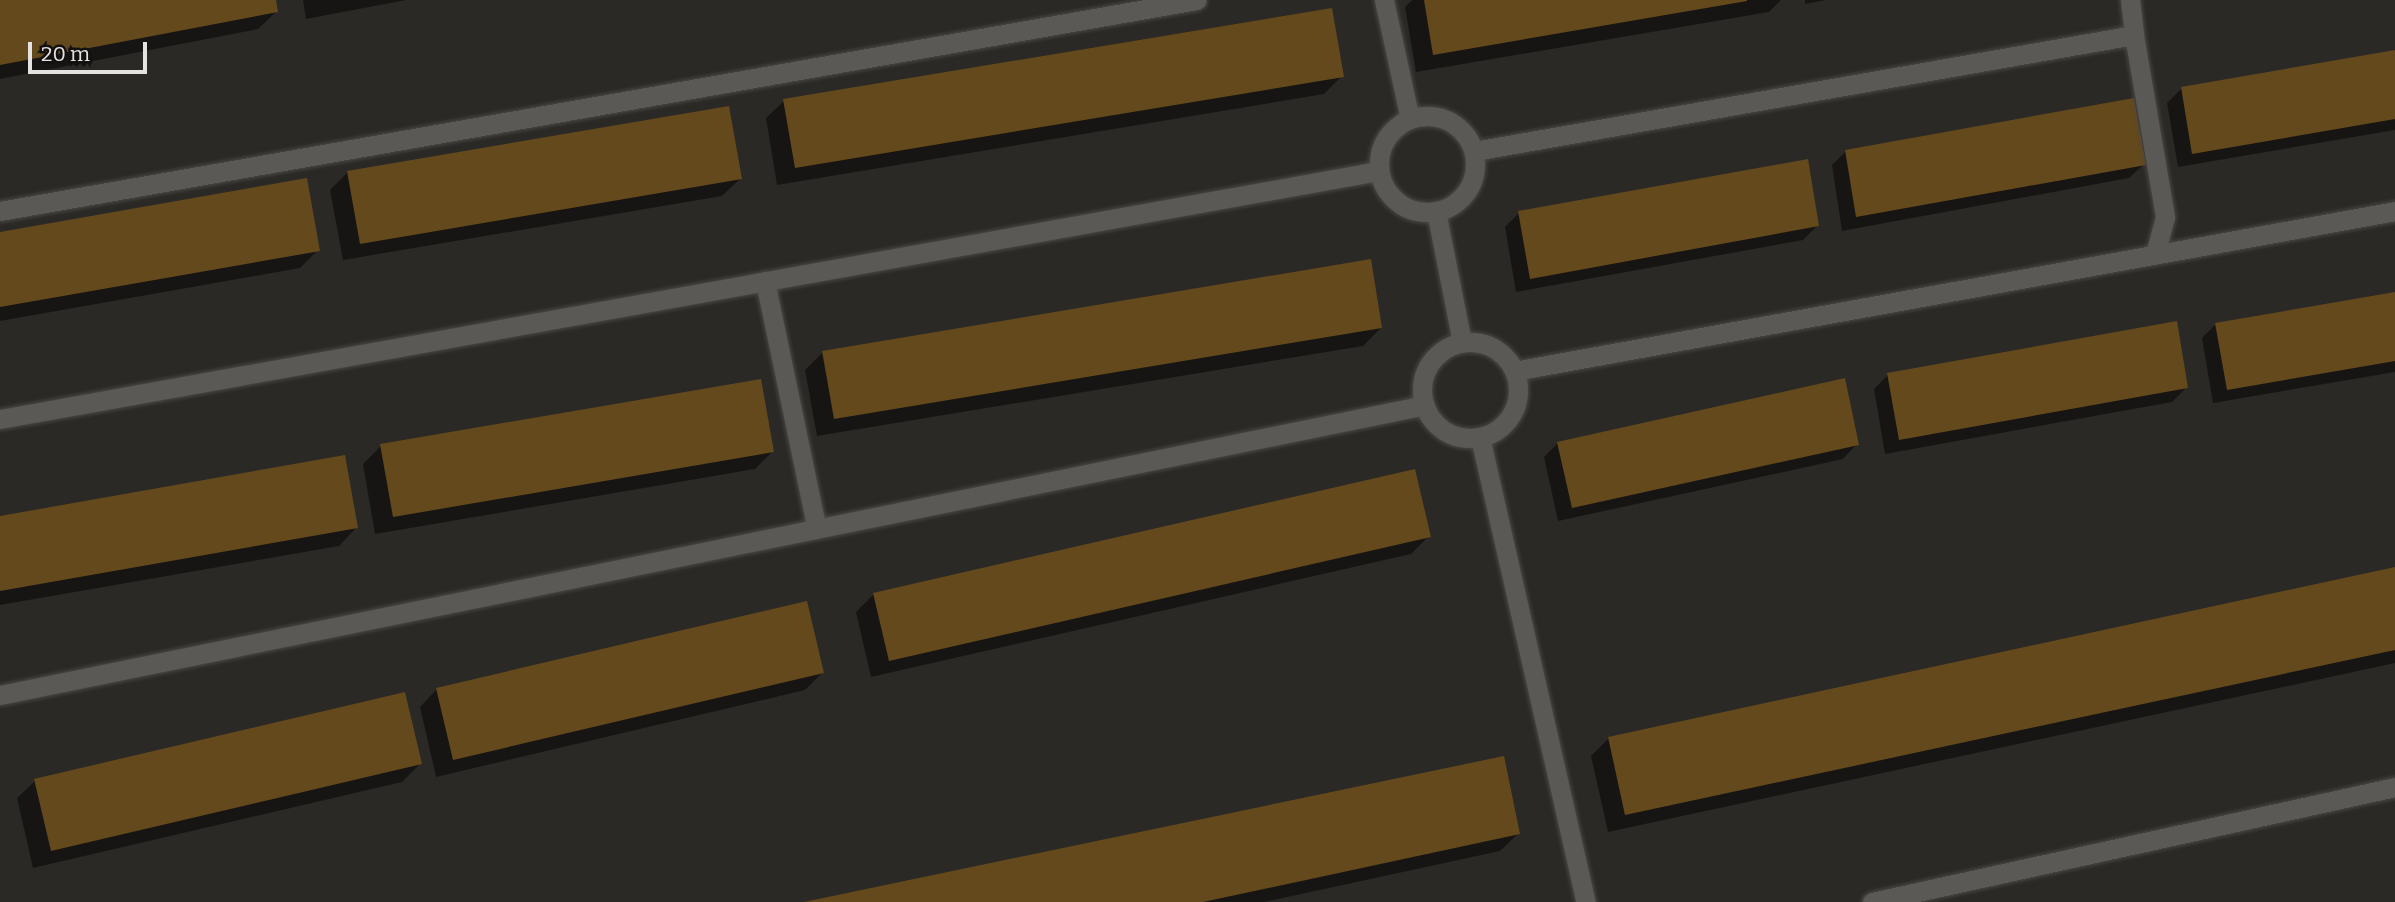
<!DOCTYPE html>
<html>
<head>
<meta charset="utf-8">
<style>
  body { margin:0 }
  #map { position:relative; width:2395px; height:902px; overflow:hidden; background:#2b2926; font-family:Bitter,serif }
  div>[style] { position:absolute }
  .shadow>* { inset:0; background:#0007 }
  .building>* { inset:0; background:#64491c }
  .roads { filter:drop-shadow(0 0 2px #4a4846) drop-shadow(0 0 2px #4a4846) }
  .service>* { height:19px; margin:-9.5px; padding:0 9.5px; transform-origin:9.5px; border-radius:9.5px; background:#5b5956 }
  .service>.ring { margin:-9.5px; padding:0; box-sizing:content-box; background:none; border:19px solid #5b5956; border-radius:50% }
  .tertiary>* { height:19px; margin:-9.5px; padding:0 9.5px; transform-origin:9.5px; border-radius:9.5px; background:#5b5956 }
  span { translate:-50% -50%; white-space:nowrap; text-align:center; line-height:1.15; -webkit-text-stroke:5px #121110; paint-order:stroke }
  .scale { position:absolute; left:28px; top:42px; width:119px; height:32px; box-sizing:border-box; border:4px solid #e5e3e1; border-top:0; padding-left:9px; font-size:21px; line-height:24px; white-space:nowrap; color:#e5e3e1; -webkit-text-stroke:5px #121110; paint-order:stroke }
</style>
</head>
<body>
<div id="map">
  <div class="shadow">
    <i style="clip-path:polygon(0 0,274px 0,276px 12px,258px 29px,0 79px)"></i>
    <i style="clip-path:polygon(303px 0,406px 0,306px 19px)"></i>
    <i style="clip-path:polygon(1412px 0,1781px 0,1769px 12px,1416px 72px,1405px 7px)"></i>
    <i style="clip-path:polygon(1805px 0,1826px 0,1805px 4px)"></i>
    <i style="clip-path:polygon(2395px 52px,2395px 130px,2178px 167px,2167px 103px,2181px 89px)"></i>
    <i style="clip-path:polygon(1342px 76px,1324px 94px,777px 185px,766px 118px,784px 101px)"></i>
    <i style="clip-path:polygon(1846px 151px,2144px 164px,2129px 178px,1842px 231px,1832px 165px)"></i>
    <i style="clip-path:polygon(348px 172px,740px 179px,722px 196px,343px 260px,330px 190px)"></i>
    <i style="clip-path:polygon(1519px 213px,1817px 226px,1803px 240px,1516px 292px,1505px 227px)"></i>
    <i style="clip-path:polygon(0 234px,318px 250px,300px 268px,0 321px)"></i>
    <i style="clip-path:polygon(2395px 294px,2395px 372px,2213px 403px,2202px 338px,2216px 324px)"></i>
    <i style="clip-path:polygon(1381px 328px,1363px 346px,817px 436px,805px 370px,823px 352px)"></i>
    <i style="clip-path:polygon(1888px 375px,2186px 388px,2172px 402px,1885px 454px,1874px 389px)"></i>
    <i style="clip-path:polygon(1558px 443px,1857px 444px,1843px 459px,1558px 521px,1544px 457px)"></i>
    <i style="clip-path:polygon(381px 446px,773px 451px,755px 469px,375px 534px,363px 464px)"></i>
    <i style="clip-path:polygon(0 518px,356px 528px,339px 546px,0 605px)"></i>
    <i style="clip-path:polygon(1429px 536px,1411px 554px,871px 677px,856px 612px,874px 594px)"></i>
    <i style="clip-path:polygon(2395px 569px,2395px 663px,1608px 832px,1591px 756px,1609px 738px)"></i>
    <i style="clip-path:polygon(822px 673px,805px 690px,436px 777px,420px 707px,437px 689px)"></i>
    <i style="clip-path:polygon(420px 764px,402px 782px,33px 868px,17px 798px,35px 781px)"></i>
    <i style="clip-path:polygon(1518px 834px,1500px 851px,1264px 902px,808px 902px)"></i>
  </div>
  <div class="building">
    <i style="clip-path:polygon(0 0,276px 0,278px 12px,0 65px)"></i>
    <i style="clip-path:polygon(1424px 0,1747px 0,1747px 1px,1433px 55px)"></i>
    <i style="clip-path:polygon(1332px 8px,1344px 77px,795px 168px,783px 99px)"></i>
    <i style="clip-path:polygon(2395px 50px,2395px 119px,2192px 154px,2181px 87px)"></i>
    <i style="clip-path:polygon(2134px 98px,2146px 165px,1856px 217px,1845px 150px)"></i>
    <i style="clip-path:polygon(729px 106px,742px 179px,360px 244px,347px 171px)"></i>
    <i style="clip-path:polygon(1808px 159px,1819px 226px,1530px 279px,1518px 211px)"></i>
    <i style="clip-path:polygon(307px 178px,320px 251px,0 307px,0 232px)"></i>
    <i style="clip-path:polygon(1371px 259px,1382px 328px,834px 419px,822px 351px)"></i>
    <i style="clip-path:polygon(2395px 292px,2395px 361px,2227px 390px,2215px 323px)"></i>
    <i style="clip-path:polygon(2177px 321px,2188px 388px,1899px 440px,1887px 373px)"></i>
    <i style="clip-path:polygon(1845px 378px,1859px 445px,1572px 508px,1557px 442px)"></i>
    <i style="clip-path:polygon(761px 379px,774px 452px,393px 517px,380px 444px)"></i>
    <i style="clip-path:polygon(345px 455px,358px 528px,0 591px,0 516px)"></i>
    <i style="clip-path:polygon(1415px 469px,1431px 537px,889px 661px,873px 593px)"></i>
    <i style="clip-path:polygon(2395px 567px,2395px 650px,1625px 815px,1608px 737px)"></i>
    <i style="clip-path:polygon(807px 601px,824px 673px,453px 760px,436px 688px)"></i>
    <i style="clip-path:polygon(405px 692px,422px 764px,51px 851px,34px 779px)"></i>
    <i style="clip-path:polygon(1504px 756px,1520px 834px,1203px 902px,804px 902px)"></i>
  </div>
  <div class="roads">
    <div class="service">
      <i style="left:1384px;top:0;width:122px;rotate:77.7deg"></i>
      <i style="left:2130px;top:0;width:35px;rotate:83deg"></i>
      <i class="ring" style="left:1379px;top:116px;width:77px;height:77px"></i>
      <i style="left:1474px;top:151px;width:670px;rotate:-9.97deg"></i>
      <i style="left:2134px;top:35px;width:185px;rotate:80.3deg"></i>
      <i style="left:2165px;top:217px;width:38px;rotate:105deg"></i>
      <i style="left:0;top:211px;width:1215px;rotate:-10deg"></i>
      <i style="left:1436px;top:211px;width:134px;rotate:78.8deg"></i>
      <i style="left:765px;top:281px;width:253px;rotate:78.2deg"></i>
      <i class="ring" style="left:1422px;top:342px;width:77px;height:77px"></i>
      <i style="left:1514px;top:371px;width:895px;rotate:-10.29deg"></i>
      <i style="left:0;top:419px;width:1401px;rotate:-10.2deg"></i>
      <i style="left:1480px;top:437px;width:477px;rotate:77.2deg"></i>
      <i style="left:0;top:695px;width:1454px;rotate:-11.5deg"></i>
    </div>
    <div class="tertiary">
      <i style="left:1872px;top:902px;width:535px;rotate:-12.4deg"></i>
    </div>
  </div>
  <div class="scale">20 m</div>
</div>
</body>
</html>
